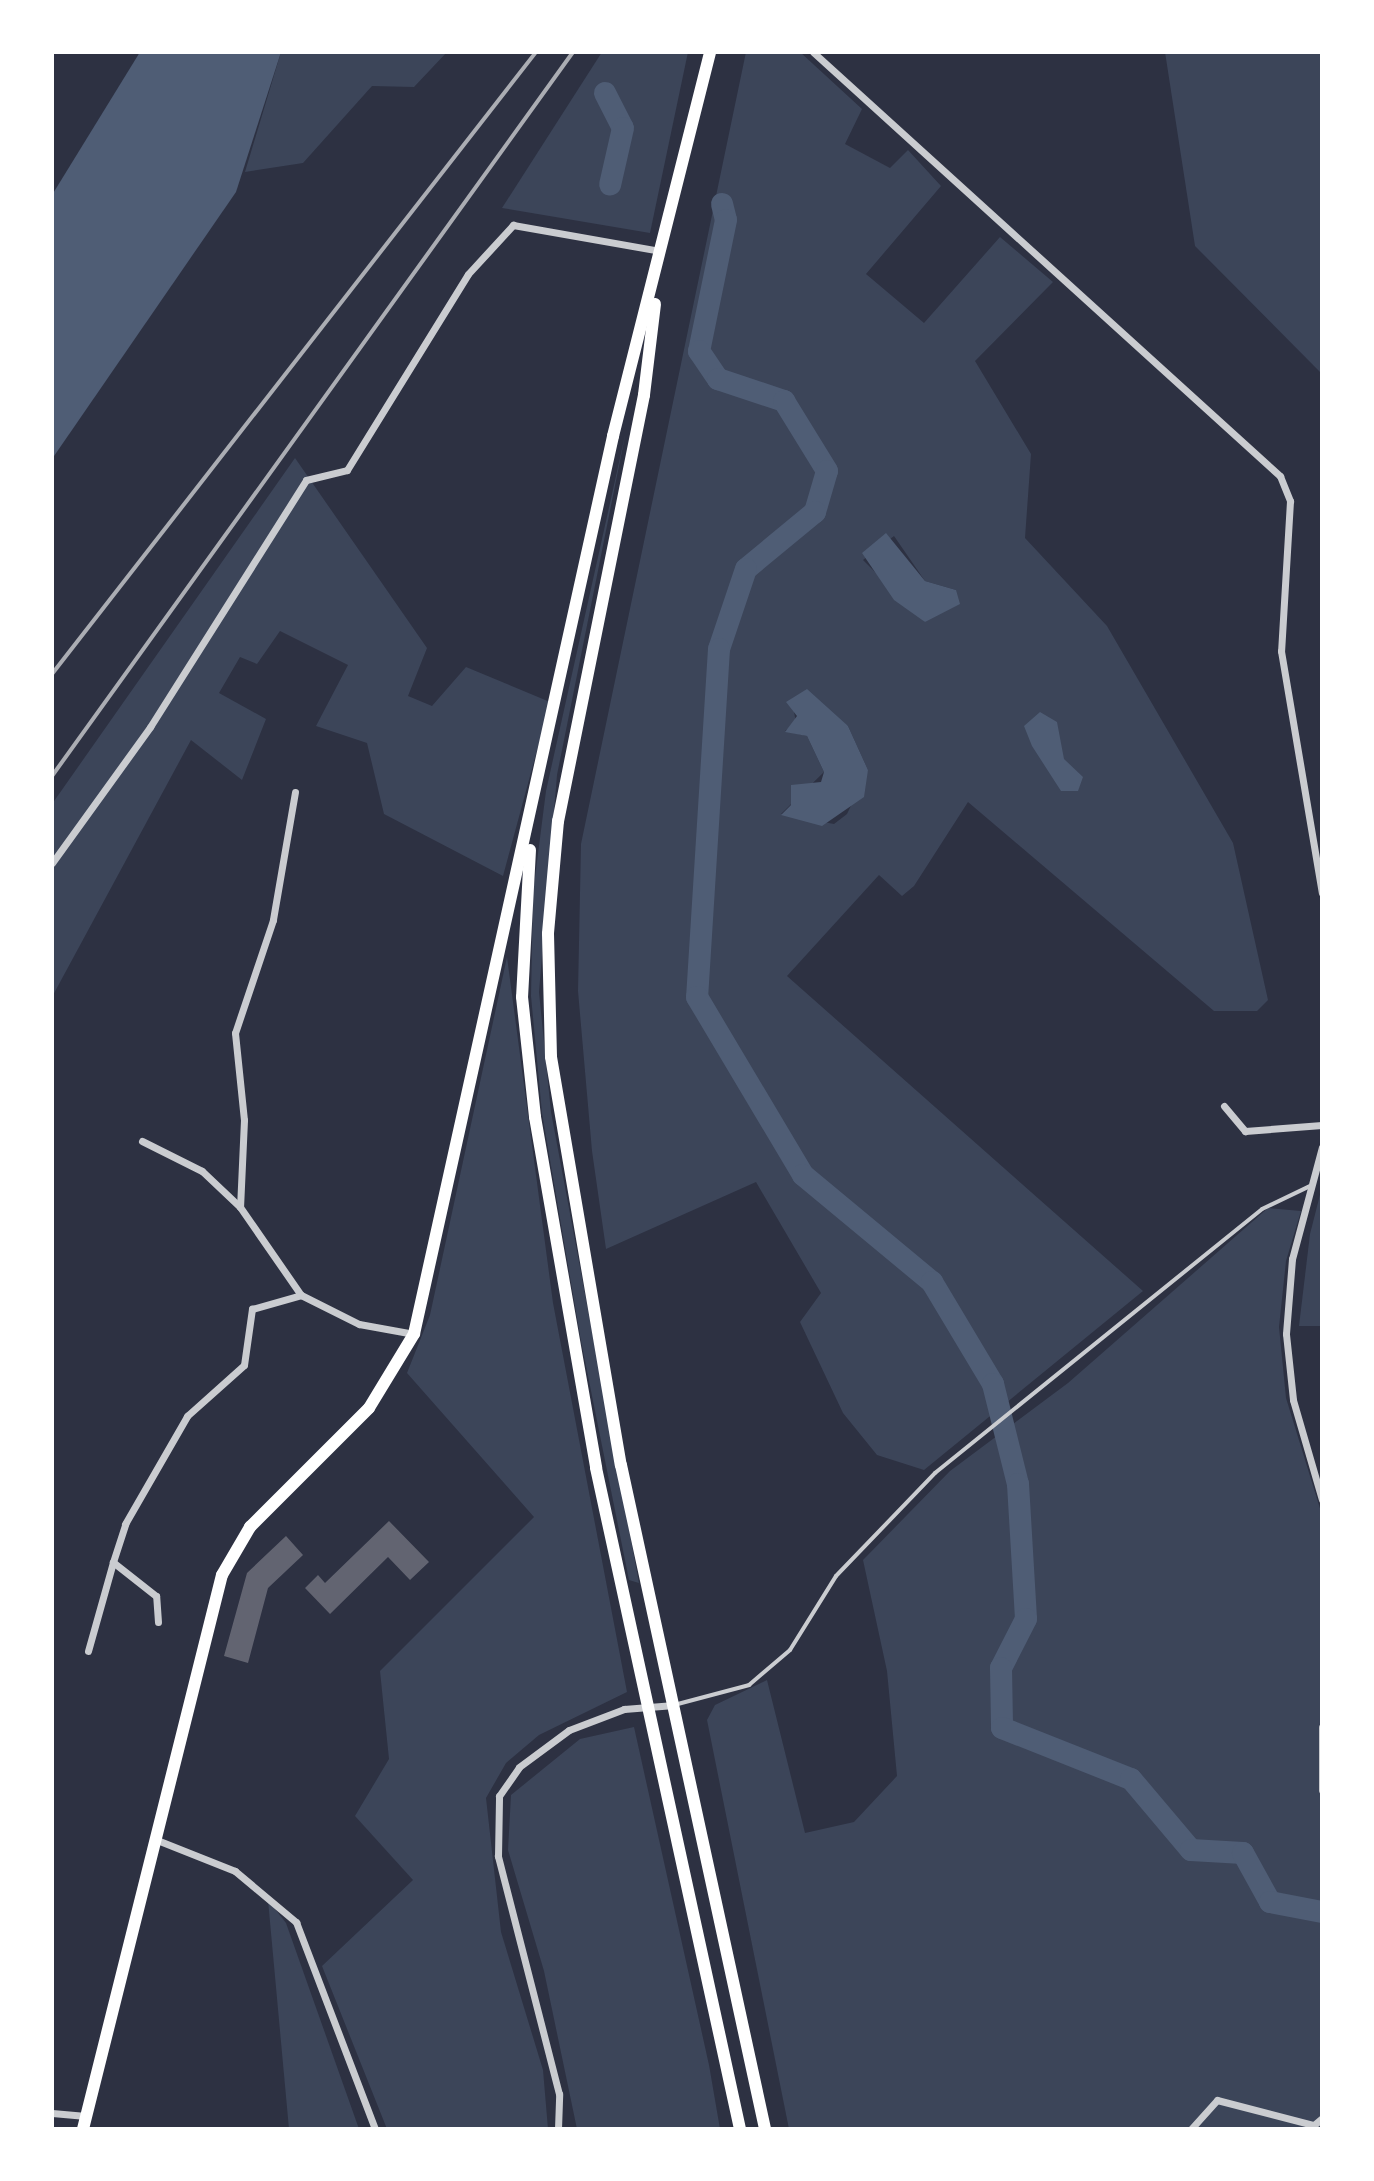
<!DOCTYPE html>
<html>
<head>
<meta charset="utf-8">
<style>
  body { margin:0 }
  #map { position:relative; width:1374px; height:2181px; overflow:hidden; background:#2d3142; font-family:Manrope,sans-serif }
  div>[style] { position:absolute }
  .green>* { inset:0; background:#3c4559 }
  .water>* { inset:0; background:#4f5d75 }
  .river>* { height:22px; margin:-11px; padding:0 11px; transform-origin:11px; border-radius:11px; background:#4f5d75 }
  .building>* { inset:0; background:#626471 }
  .service>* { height:4px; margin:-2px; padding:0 2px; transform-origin:2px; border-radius:2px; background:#caccd0 }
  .minor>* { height:7px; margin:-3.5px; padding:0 3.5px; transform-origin:3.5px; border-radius:3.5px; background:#caccd0 }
  .primary>* { height:12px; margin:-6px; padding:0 6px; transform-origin:6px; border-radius:6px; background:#fff }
  .rail>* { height:4px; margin:-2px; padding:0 2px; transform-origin:2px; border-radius:2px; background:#abadb3 }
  span { translate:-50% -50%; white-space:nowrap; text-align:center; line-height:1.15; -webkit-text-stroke:6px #fff; paint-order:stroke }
  .frame { position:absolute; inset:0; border:54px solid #fff; pointer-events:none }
</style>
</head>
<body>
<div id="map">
  <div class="green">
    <i style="clip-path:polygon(281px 52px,447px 52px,414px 87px,372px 86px,303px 163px,245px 172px)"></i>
    <i style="clip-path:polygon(602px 52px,688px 52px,650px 233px,502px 208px)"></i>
    <i style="clip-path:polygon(evenodd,746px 52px,800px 52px,862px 109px,845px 144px,890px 168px,908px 150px,941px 186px,866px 274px,924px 323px,1000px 237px,1053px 282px,975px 361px,1031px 454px,1025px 538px,1107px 626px,1233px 843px,1268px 1000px,1257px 1011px,1214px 1011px,968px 802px,914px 886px,902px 896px,879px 875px,787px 976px,1143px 1291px,924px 1470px,877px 1455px,843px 1413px,800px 1322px,821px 1293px,756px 1182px,606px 1249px,592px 1151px,578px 991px,581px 844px,746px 52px,894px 536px,925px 581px,956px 590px,925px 622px,863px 560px,894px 536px,746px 52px,793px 706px,848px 726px,868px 770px,847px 814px,834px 824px,781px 814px,824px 772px,807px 736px,785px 731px,796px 723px,793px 706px)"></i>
    <i style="clip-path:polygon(1165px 52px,1322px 52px,1322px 374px,1195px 246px)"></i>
    <i style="clip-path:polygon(626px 431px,557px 775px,539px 992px,551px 1112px,639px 1583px,629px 1580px,581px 1341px,542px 1113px,531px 996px,533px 893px,546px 791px)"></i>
    <i style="clip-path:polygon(295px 458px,427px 648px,408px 696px,432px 706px,466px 667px,550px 702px,503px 876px,384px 814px,367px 743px,316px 726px,348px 665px,280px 631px,257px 664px,240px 657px,219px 693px,266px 719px,242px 780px,191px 740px,52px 997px,52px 804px)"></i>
    <i style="clip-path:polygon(507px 957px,553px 1303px,627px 1692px,539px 1735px,506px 1763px,486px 1798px,501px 1932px,543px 2070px,548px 2129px,387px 2129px,322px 1966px,413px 1880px,355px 1816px,389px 1759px,380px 1671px,534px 1517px,407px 1373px,430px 1315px)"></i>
    <i style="clip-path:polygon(1322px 1187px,1322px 1326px,1299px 1326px,1310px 1234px)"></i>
    <i style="clip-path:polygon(1268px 1208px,1301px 1211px,1286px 1261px,1279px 1327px,1286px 1398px,1322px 1515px,1322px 2129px,789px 2129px,707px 1720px,715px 1705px,767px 1680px,805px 1833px,854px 1822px,897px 1776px,887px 1671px,863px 1560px,950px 1471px,1068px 1383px)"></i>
    <i style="clip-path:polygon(634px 1727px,709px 2065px,720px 2129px,577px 2129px,544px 1971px,508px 1850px,511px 1795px,580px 1739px)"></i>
    <i style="clip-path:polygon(268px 1900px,286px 1923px,359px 2129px,289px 2129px)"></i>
  </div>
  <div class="water">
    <i style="clip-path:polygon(140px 52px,281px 52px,236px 192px,52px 459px,52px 195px)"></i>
    <i style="clip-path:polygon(886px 533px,925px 581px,956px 590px,960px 604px,925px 622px,894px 600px,862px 553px)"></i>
    <i style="clip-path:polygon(807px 689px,848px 726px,868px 770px,864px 797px,822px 826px,781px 815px,791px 805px,791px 785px,821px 782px,824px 772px,807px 736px,785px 732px,797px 716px,786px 702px)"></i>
    <i style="clip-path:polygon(1040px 712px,1057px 722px,1064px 759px,1083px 777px,1078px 791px,1061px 791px,1032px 746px,1024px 726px)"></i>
  </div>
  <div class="river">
    <i style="left:605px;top:93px;width:39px;rotate:63deg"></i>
    <i style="left:623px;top:128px;width:58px;rotate:102.8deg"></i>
    <i style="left:722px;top:204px;width:16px;rotate:76deg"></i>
    <i style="left:726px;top:220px;width:134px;rotate:101.6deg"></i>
    <i style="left:699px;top:351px;width:34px;rotate:56deg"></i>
    <i style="left:718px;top:379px;width:70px;rotate:18.4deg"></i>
    <i style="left:784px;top:401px;width:82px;rotate:58.4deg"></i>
    <i style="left:827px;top:471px;width:43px;rotate:106.3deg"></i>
    <i style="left:815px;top:512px;width:89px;rotate:140.4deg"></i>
    <i style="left:746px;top:569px;width:84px;rotate:108.6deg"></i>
    <i style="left:719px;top:649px;width:349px;rotate:93.6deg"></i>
    <i style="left:697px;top:997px;width:207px;rotate:59.2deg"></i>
    <i style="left:803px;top:1175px;width:168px;rotate:39.7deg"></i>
    <i style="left:932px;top:1282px;width:119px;rotate:59.1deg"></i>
    <i style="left:993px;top:1384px;width:103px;rotate:76deg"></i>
    <i style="left:1018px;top:1484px;width:135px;rotate:86.6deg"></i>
    <i style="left:1026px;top:1619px;width:55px;rotate:117deg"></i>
    <i style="left:1001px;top:1668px;width:60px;rotate:89deg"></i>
    <i style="left:1002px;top:1728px;width:139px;rotate:21.6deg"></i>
    <i style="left:1131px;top:1779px;width:93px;rotate:49.8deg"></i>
    <i style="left:1191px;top:1850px;width:52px;rotate:3.3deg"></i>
    <i style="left:1243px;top:1853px;width:56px;rotate:61.1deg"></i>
    <i style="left:1270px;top:1902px;width:53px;rotate:10.9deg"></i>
  </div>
  <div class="building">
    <i style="clip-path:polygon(389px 1521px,429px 1562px,410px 1580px,388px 1557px,330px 1614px,305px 1588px,318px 1575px,325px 1583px)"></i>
    <i style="clip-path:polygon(286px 1536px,303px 1555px,268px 1588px,248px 1663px,224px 1656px,247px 1573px)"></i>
  </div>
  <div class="service">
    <i style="left:674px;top:1705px;width:78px;rotate:-14.9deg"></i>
    <i style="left:749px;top:1685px;width:54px;rotate:-40.5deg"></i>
    <i style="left:790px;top:1650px;width:87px;rotate:-58.1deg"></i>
    <i style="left:836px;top:1576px;width:143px;rotate:-46.1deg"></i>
    <i style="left:935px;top:1473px;width:420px;rotate:-38.9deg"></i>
    <i style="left:1262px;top:1209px;width:53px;rotate:-25.6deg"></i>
  </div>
  <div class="minor">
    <i style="left:813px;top:52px;width:631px;rotate:42.24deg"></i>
    <i style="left:1280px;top:476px;width:27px;rotate:68deg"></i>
    <i style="left:1290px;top:501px;width:150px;rotate:93.4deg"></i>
    <i style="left:1281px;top:651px;width:245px;rotate:80.4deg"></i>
    <i style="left:295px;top:792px;width:130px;rotate:99.8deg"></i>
    <i style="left:273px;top:920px;width:119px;rotate:108.6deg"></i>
    <i style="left:235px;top:1033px;width:87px;rotate:84.1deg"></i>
    <i style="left:244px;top:1120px;width:87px;rotate:92.6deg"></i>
    <i style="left:240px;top:1207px;width:107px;rotate:55.3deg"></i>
    <i style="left:301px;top:1295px;width:65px;rotate:26.6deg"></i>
    <i style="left:359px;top:1324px;width:56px;rotate:10.3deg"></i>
    <i style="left:52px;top:863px;width:168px;rotate:-54.2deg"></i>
    <i style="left:150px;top:727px;width:292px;rotate:-57.7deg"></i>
    <i style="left:306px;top:480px;width:42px;rotate:-13.7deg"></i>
    <i style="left:347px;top:470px;width:230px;rotate:-58.3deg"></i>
    <i style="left:468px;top:274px;width:67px;rotate:-47.4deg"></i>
    <i style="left:513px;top:225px;width:149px;rotate:10deg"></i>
    <i style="left:1224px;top:1106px;width:33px;rotate:50deg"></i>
    <i style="left:1245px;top:1131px;width:77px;rotate:-4.5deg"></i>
    <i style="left:142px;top:1141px;width:67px;rotate:26.6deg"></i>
    <i style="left:202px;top:1171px;width:52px;rotate:43.5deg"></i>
    <i style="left:1322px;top:1147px;width:116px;rotate:105deg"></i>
    <i style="left:1292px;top:1259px;width:75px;rotate:94.6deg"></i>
    <i style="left:1286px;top:1334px;width:66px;rotate:83.9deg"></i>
    <i style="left:1293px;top:1400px;width:104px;rotate:73.8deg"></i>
    <i style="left:158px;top:1622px;width:26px;rotate:-94deg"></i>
    <i style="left:156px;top:1596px;width:55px;rotate:-141.7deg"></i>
    <i style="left:113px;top:1562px;width:40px;rotate:-72deg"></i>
    <i style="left:125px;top:1524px;width:125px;rotate:-60.1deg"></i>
    <i style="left:187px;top:1416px;width:76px;rotate:-41.8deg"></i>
    <i style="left:244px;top:1365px;width:57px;rotate:-81.9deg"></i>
    <i style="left:252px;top:1309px;width:51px;rotate:-15.9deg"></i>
    <i style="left:88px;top:1651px;width:92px;rotate:-74.3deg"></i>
    <i style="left:1322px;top:1727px;width:63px;rotate:90deg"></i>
    <i style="left:157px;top:1840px;width:84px;rotate:21.7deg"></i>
    <i style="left:235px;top:1871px;width:80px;rotate:39.9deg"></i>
    <i style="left:296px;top:1922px;width:222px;rotate:69.1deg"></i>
    <i style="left:52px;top:2113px;width:34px;rotate:5deg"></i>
    <i style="left:558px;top:2129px;width:35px;rotate:-88deg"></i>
    <i style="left:559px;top:2094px;width:246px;rotate:-104.4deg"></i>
    <i style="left:498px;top:1856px;width:60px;rotate:-89deg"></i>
    <i style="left:499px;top:1796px;width:35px;rotate:-55deg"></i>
    <i style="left:519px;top:1767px;width:62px;rotate:-36.5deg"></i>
    <i style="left:569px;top:1730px;width:59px;rotate:-20.9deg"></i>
    <i style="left:624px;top:1709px;width:50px;rotate:-4.6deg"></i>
    <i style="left:1191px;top:2129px;width:39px;rotate:-48deg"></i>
    <i style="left:1217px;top:2100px;width:100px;rotate:14.5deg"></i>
    <i style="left:1314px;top:2125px;width:11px;rotate:-41deg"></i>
  </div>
  <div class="primary">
    <i style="left:655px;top:304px;width:92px;rotate:96.9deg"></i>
    <i style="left:644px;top:395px;width:435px;rotate:101.4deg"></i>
    <i style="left:558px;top:821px;width:113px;rotate:95.1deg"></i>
    <i style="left:548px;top:934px;width:123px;rotate:88.6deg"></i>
    <i style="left:551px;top:1057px;width:414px;rotate:80.3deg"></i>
    <i style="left:621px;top:1465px;width:679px;rotate:77.76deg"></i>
    <i style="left:530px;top:850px;width:147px;rotate:93.1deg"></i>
    <i style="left:522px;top:997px;width:121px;rotate:83.8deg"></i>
    <i style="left:535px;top:1117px;width:356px;rotate:80.1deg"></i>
    <i style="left:596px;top:1468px;width:677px;rotate:77.71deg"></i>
    <i style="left:83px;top:2129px;width:571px;rotate:-75.92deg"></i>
    <i style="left:222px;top:1575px;width:56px;rotate:-59.7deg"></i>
    <i style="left:250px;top:1527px;width:168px;rotate:-45deg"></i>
    <i style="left:369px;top:1408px;width:87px;rotate:-58.7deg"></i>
    <i style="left:414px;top:1334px;width:920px;rotate:-77.5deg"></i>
    <i style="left:613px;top:436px;width:396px;rotate:-75.8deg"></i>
  </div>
  <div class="rail">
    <i style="left:52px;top:674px;width:788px;rotate:-52.11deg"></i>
    <i style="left:52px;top:776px;width:892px;rotate:-54.26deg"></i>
  </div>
  <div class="frame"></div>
</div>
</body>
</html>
